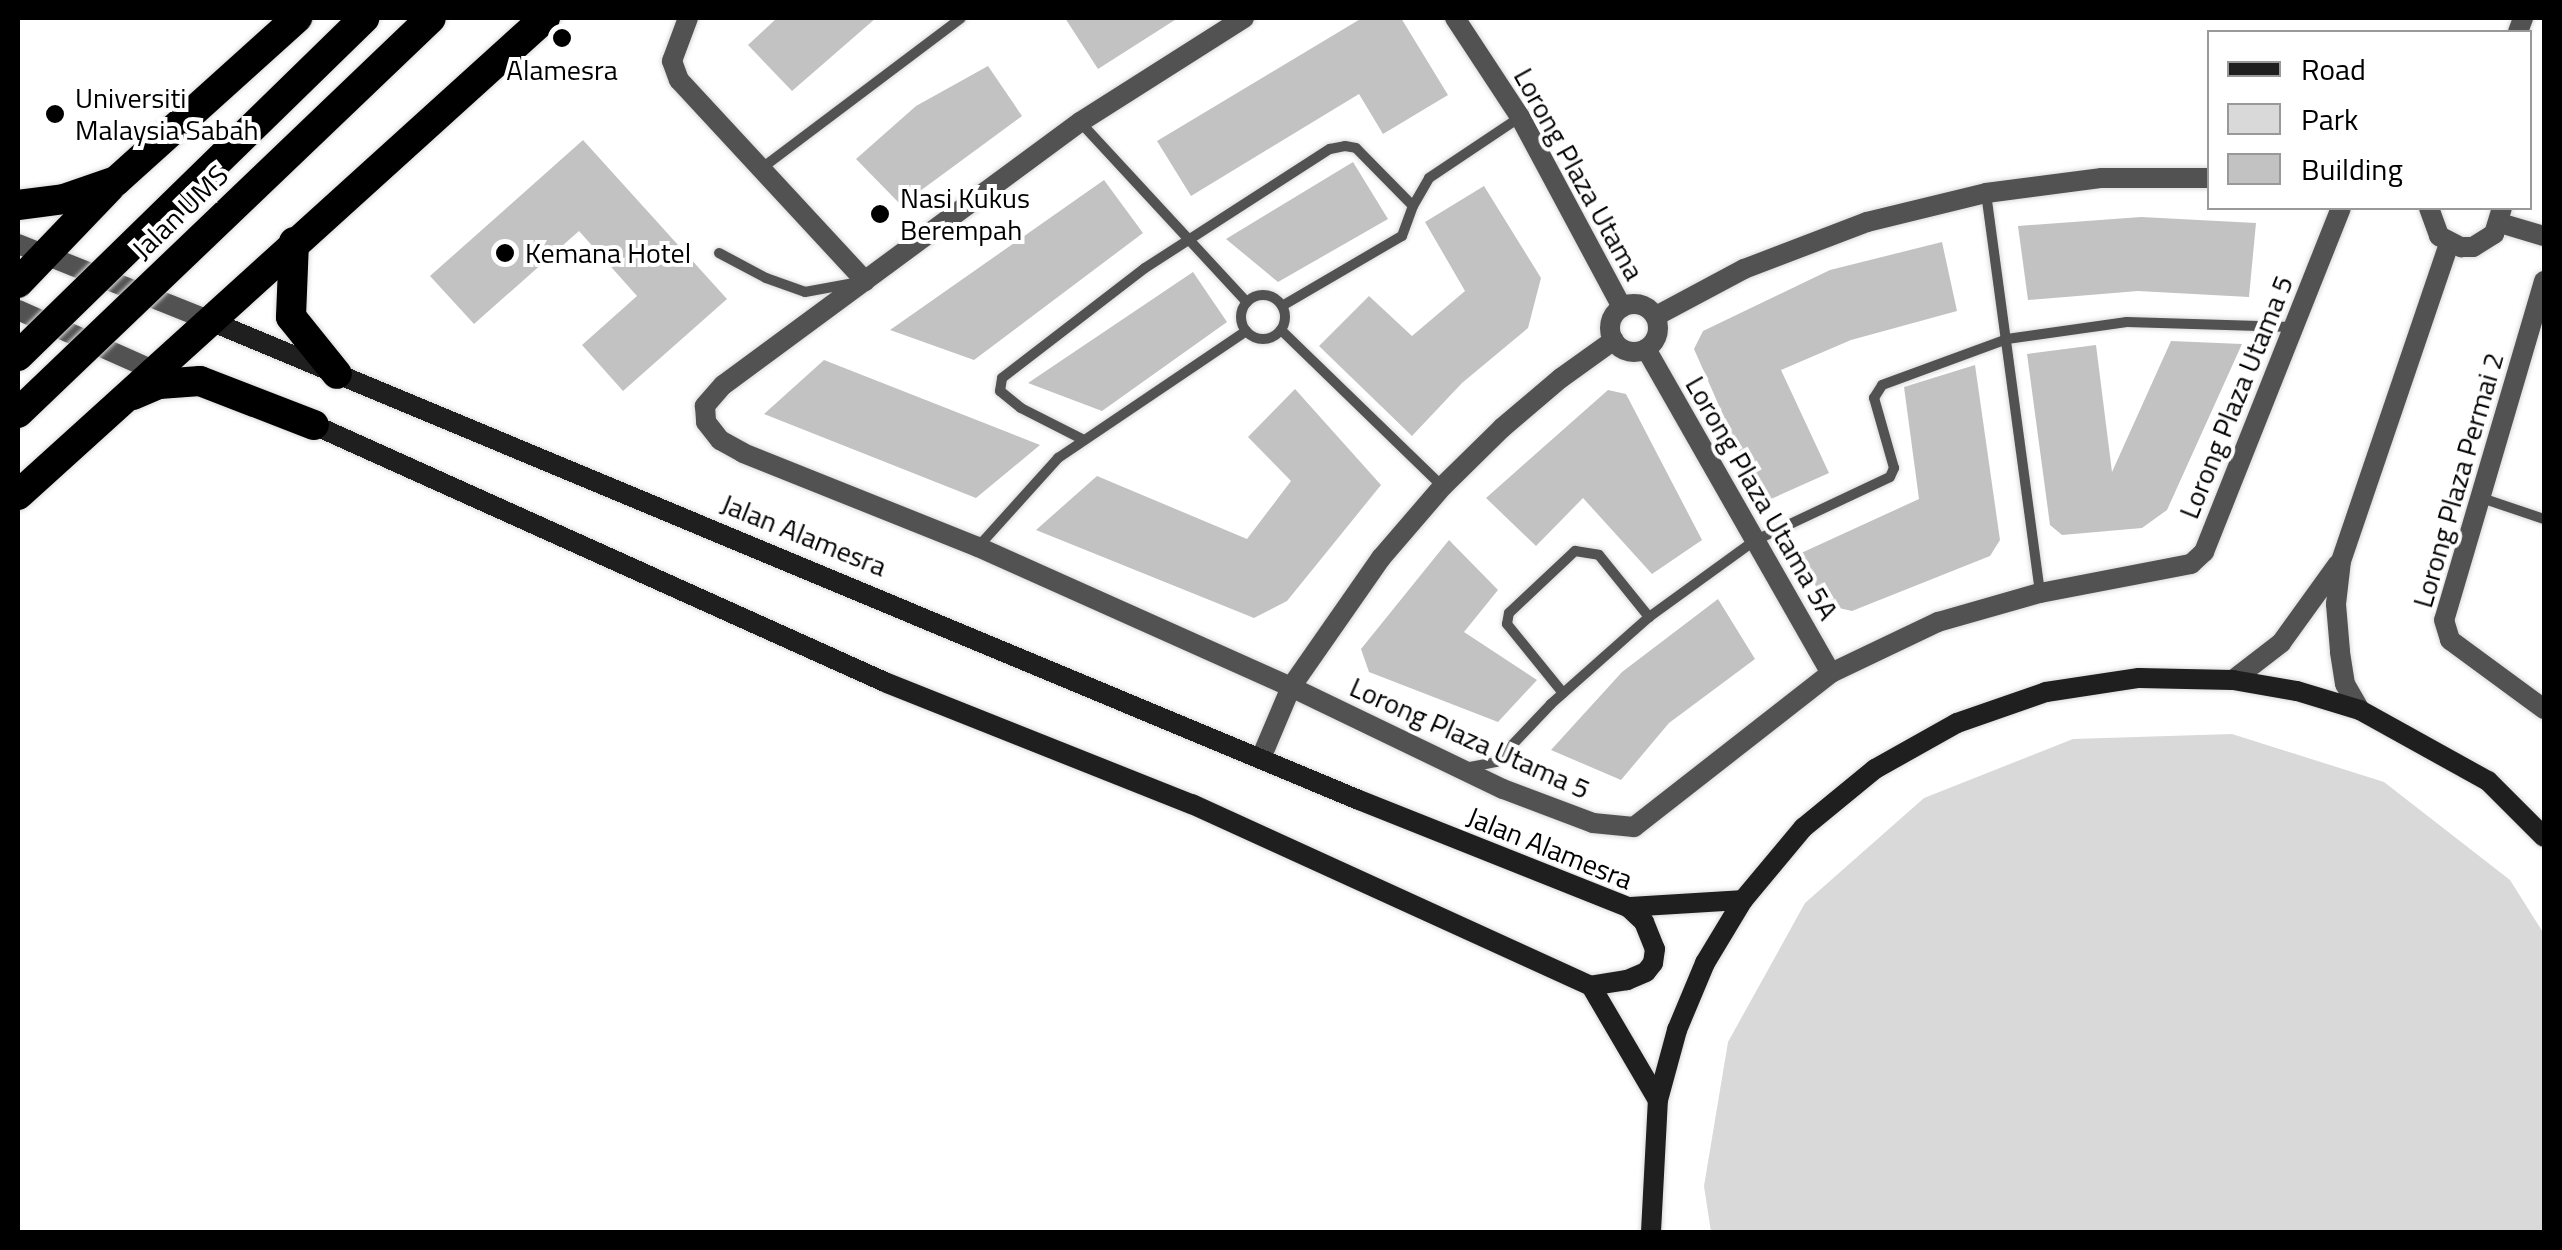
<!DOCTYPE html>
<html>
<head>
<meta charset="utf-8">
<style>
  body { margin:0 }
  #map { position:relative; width:2562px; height:1250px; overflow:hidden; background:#fff; font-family:"Titillium Web",sans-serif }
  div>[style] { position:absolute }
  .green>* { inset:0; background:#d9d9d9 }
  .building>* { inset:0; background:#c2c2c2 }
  .roads { filter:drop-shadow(0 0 2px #dbdbdb) drop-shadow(0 0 2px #dbdbdb) }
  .lane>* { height:10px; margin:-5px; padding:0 5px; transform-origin:5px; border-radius:5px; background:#525252 }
  .lane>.ring { margin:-5px; padding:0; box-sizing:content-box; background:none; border:10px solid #525252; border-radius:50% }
  .street>* { height:20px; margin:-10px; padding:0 10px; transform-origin:10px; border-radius:10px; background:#525252 }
  .street>.ring { margin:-10px; padding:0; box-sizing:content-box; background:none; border:20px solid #525252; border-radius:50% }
  .secondary>* { height:20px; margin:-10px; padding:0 10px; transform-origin:10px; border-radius:10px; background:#1f1f1f }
  .highway>* { height:30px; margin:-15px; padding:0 15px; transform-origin:15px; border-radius:15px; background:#000 }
  .bridges { filter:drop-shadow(0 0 2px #dbdbdb) drop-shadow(0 0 2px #dbdbdb) }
  .highway-bridge>* { height:30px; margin:-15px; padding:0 15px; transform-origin:15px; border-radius:15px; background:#000 }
  .dots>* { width:28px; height:28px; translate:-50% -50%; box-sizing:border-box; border:5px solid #fff; border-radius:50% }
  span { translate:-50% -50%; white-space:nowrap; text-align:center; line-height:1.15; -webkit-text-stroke:8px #fff; paint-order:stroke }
  .poi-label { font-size:28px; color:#000 }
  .left { translate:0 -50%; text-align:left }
  .street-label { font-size:28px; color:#000 }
  .frame { position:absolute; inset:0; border:20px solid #000; pointer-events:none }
  .legend { position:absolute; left:2207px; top:30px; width:325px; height:180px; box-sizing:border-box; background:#fff; border:2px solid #999; margin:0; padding:12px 18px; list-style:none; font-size:30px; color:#000 }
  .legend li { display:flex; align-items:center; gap:20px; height:50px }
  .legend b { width:50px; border:2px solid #999 }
</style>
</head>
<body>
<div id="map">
  <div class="green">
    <i style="clip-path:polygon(2232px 734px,2384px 782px,2510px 880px,2544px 934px,2544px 1232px,1711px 1232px,1704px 1186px,1728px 1042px,1805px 903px,1924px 798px,2073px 739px)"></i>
  </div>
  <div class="building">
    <i style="clip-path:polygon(777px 18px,876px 18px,792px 91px,748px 45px)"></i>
    <i style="clip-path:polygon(1065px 18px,1178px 18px,1098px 69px)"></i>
    <i style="clip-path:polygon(1362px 18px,1401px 18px,1448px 95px,1383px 134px,1359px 94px,1191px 196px,1157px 141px)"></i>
    <i style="clip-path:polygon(988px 66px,1022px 116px,901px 205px,856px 159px,916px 106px)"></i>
    <i style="clip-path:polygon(583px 140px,727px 299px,623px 391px,582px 345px,637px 296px,579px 231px,474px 324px,430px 276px)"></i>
    <i style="clip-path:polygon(1353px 162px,1388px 219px,1278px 282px,1226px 239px)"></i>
    <i style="clip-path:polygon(1104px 180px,1143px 233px,974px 360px,890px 330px)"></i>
    <i style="clip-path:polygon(1484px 186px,1541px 278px,1528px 328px,1462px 383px,1412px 436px,1319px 346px,1369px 296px,1412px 336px,1465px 291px,1425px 222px)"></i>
    <i style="clip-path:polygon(2141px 217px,2256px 223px,2249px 297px,2138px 291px,2028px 300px,2018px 226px)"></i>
    <i style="clip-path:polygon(1942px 242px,1957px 311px,1851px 340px,1781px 370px,1829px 473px,1762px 503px,1694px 349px,1703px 331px,1830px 270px)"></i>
    <i style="clip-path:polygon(1193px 272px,1227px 322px,1102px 411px,1028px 383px)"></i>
    <i style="clip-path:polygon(2171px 341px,2242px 344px,2167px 510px,2142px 528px,2062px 535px,2050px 525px,2027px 354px,2096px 345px,2112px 472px)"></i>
    <i style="clip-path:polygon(824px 360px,1040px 445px,976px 498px,764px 414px)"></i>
    <i style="clip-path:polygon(1975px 365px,2000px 540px,1990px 556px,1852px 611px,1826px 605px,1799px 554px,1919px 499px,1904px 387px)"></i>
    <i style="clip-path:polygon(1295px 389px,1381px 485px,1287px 601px,1254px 618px,1036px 530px,1097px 476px,1247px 539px,1291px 481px,1248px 437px)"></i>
    <i style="clip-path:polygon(1608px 390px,1626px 394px,1702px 540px,1652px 574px,1583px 498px,1536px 546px,1486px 498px)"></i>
    <i style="clip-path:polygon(1449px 540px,1498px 590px,1464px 632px,1537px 680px,1498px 722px,1369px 672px,1361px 649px)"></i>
    <i style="clip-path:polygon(1718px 599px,1755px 659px,1669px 723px,1621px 780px,1551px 750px,1622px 672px)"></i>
  </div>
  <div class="roads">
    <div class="lane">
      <i style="left:1081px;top:123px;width:244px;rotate:47.2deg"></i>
      <i style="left:762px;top:168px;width:249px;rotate:-37deg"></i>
      <i style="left:1986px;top:193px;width:404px;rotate:82.3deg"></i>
      <i style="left:719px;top:253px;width:53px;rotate:28deg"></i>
      <i style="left:766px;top:278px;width:41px;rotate:19.7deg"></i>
      <i style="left:805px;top:292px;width:50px;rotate:-10.4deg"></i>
      <i class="ring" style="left:1241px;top:295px;width:34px;height:34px"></i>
      <i style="left:1282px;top:306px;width:139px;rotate:-30.3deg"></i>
      <i style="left:1402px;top:236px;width:32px;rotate:-70deg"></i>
      <i style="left:1413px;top:206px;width:32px;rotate:-60deg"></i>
      <i style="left:1429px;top:178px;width:110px;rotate:-33.8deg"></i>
      <i style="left:1281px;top:330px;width:224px;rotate:44.1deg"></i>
      <i style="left:1084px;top:440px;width:71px;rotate:-153.1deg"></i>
      <i style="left:1021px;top:408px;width:27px;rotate:-141deg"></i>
      <i style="left:1000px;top:391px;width:13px;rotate:-81deg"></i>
      <i style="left:1002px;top:378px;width:180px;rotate:-37.6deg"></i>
      <i style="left:1145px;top:268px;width:220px;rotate:-32.8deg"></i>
      <i style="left:1330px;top:149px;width:15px;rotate:-11deg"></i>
      <i style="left:1345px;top:146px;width:11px;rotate:10deg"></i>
      <i style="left:1356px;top:148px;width:81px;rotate:45.5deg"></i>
      <i style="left:2479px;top:497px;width:69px;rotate:18.7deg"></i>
      <i style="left:978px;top:547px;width:120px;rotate:-48deg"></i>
      <i style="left:1058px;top:458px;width:227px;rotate:-34deg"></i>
      <i style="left:1563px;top:693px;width:89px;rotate:-129.1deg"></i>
      <i style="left:1507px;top:624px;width:11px;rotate:-80deg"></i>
      <i style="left:1509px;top:613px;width:91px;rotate:-43.2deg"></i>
      <i style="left:1575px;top:551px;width:24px;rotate:9deg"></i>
      <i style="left:1599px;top:555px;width:80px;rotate:51.1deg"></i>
      <i style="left:1470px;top:767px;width:26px;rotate:-11deg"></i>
      <i style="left:1496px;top:762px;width:80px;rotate:-46.5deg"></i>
      <i style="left:1551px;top:704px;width:131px;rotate:-41.6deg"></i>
      <i style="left:1649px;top:617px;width:130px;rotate:-35.9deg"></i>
      <i style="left:1754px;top:541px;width:150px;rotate:-25.2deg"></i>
      <i style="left:1890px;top:477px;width:10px;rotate:-66deg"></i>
      <i style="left:1894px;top:468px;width:73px;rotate:-105.9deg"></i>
      <i style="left:1874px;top:398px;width:15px;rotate:-58deg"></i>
      <i style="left:1882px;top:385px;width:133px;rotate:-20.2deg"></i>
      <i style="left:2007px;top:339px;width:121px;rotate:-8.1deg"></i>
      <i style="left:2127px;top:322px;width:165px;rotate:1.7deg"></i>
    </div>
    <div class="street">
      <i style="left:688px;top:18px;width:46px;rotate:110.4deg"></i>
      <i style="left:672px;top:61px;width:20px;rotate:70deg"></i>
      <i style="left:679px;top:80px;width:274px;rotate:47.2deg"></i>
      <i style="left:1244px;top:18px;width:194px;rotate:147.6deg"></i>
      <i style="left:1080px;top:122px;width:443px;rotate:143.6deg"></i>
      <i style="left:723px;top:385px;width:28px;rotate:131deg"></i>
      <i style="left:705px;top:406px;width:16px;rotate:86deg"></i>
      <i style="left:706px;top:422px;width:23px;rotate:52deg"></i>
      <i style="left:720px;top:440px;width:26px;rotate:29deg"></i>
      <i style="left:743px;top:453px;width:253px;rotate:21.8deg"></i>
      <i style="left:978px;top:547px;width:343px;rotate:24.1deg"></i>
      <i style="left:1291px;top:687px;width:235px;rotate:25.7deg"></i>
      <i style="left:1503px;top:789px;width:96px;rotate:20.7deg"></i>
      <i style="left:1593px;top:823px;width:41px;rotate:5.6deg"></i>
      <i style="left:1634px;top:827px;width:250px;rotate:-38deg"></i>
      <i style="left:1831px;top:673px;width:119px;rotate:-25.5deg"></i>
      <i style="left:1938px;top:622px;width:106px;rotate:-15.9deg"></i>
      <i style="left:2040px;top:593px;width:154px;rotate:-10.9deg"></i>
      <i style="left:2191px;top:564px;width:18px;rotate:-43deg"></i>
      <i style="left:2204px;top:552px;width:370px;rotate:-68.3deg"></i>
      <i style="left:1455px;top:18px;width:118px;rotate:56.7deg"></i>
      <i style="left:1520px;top:117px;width:216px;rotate:61.8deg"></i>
      <i style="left:2518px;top:32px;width:15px;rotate:-70deg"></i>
      <i style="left:2429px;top:208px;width:30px;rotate:70deg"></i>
      <i style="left:2439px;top:236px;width:25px;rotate:27deg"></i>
      <i style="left:2461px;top:247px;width:12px"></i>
      <i style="left:2473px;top:247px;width:25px;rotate:-32deg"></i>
      <i style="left:2494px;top:234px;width:27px;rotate:-73deg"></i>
      <i style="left:2500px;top:223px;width:46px;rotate:16.5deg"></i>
      <i style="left:18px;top:244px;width:205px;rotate:21.8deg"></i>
      <i style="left:2544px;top:281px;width:353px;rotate:106.4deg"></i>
      <i style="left:2444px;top:620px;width:21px;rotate:73deg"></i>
      <i style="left:2450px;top:640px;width:117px;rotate:36.3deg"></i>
      <i class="ring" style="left:1610px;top:304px;width:28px;height:28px"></i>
      <i style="left:18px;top:310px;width:148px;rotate:24deg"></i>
      <i style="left:1656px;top:316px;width:100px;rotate:-28.1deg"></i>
      <i style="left:1744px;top:269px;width:132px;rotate:-20.9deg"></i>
      <i style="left:1867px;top:222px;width:122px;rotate:-13.7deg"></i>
      <i style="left:1986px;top:193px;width:117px;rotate:-7.4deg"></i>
      <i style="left:2102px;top:178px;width:108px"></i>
      <i style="left:1646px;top:349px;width:373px;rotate:60.3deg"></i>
      <i style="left:2233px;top:680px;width:61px;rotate:-37.6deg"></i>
      <i style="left:2281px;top:643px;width:97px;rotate:-54.2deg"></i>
      <i style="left:2360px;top:710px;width:30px;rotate:-120deg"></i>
      <i style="left:2345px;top:684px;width:33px;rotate:-99deg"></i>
      <i style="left:2340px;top:651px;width:47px;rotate:-94.9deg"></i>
      <i style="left:2336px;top:604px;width:43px;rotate:-83.4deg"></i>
      <i style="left:2341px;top:561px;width:335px;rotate:-71.2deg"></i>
      <i style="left:1261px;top:758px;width:77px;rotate:-67.1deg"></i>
      <i style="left:1291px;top:687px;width:157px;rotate:-55.1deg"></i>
      <i style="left:1381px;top:558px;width:95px;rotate:-49.3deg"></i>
      <i style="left:1443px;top:486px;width:83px;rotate:-44.5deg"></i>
      <i style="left:1502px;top:428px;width:77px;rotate:-40.3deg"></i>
      <i style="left:1561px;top:378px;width:65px;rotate:-35.6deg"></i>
    </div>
    <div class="secondary">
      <i style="left:208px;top:320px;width:1247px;rotate:22.64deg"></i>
      <i style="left:1359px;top:800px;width:289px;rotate:21.7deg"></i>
      <i style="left:1628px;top:907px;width:22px;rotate:43deg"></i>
      <i style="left:1644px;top:922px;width:29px;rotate:68deg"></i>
      <i style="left:1655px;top:949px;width:14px;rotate:98deg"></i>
      <i style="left:1653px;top:963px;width:11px;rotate:128deg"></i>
      <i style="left:1646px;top:972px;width:21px;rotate:157deg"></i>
      <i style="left:1627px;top:980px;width:36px;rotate:171deg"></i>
      <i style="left:1591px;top:986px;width:439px;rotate:-155.5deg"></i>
      <i style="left:1191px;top:804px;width:327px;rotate:-158.3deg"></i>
      <i style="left:887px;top:683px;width:628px;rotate:-155.76deg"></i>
      <i style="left:1628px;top:907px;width:115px;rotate:-3.5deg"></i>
      <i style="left:1591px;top:986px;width:132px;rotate:59.6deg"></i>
      <i style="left:1651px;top:1232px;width:132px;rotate:-87deg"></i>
      <i style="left:1658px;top:1100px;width:73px;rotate:-74.8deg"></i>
      <i style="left:1677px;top:1030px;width:73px;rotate:-67.3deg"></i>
      <i style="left:1705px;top:963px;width:74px;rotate:-58.9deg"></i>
      <i style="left:1743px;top:900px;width:94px;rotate:-50.2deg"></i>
      <i style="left:1803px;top:828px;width:93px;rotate:-39.3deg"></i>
      <i style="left:1875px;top:769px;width:94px;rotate:-29.3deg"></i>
      <i style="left:1957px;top:723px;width:94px;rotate:-19.2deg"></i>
      <i style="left:2046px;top:692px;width:94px;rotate:-8.6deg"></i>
      <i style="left:2139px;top:678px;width:94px;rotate:1.2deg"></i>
      <i style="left:2233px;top:680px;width:65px;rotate:9.8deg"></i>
      <i style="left:2297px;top:691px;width:66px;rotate:16.8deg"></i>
      <i style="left:2360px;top:710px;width:146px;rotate:29deg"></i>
      <i style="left:2488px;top:781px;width:79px;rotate:45deg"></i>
    </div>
    <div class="highway">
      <i style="left:18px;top:205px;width:46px;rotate:-7.4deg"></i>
      <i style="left:64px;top:199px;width:55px;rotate:-19.1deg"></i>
      <i style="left:116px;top:181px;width:244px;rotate:-42deg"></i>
      <i style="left:294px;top:242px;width:75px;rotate:92.3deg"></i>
      <i style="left:291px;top:317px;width:73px;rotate:51.1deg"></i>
      <i style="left:18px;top:283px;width:133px;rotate:-46.2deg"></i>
      <i style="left:133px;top:395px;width:28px;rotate:-23deg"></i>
      <i style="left:159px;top:384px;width:41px;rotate:-4.2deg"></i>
      <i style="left:200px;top:381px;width:122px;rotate:21.1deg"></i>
      <i style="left:18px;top:495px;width:711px;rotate:-42.15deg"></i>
    </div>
  </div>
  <div class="bridges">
    <div class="highway-bridge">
      <i style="left:18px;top:356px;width:484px;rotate:-44.3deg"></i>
      <i style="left:18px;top:413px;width:571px;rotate:-43.72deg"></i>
    </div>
  </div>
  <div class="dots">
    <i style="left:562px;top:38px;background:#000"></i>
    <i style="left:55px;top:114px;background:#000"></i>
    <i style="left:880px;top:214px;background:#000"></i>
    <i style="left:505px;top:253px;background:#000"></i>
  </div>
  <div class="poi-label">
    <span style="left:562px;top:70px">Alamesra</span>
    <span class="left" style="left:75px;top:114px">Universiti<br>Malaysia Sabah</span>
    <span class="left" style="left:900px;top:214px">Nasi Kukus<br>Berempah</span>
    <span class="left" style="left:525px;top:253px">Kemana Hotel</span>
  </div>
  <div class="street-label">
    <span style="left:1579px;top:174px;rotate:61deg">Lorong Plaza Utama</span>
    <span style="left:180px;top:212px;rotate:-44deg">Jalan UMS</span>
    <span style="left:2236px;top:397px;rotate:-68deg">Lorong Plaza Utama 5</span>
    <span style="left:2458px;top:480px;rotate:-74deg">Lorong Plaza Permai 2</span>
    <span style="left:1762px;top:498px;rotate:60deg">Lorong Plaza Utama 5A</span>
    <span style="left:804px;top:535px;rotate:22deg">Jalan Alamesra</span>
    <span style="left:1470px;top:738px;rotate:24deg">Lorong Plaza Utama 5</span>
    <span style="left:1550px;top:848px;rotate:22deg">Jalan Alamesra</span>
  </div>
  <div class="frame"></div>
  <ul class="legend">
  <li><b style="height:12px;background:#1f1f1f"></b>Road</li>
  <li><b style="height:28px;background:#d9d9d9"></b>Park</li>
  <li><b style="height:28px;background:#c2c2c2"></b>Building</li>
  </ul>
</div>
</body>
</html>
